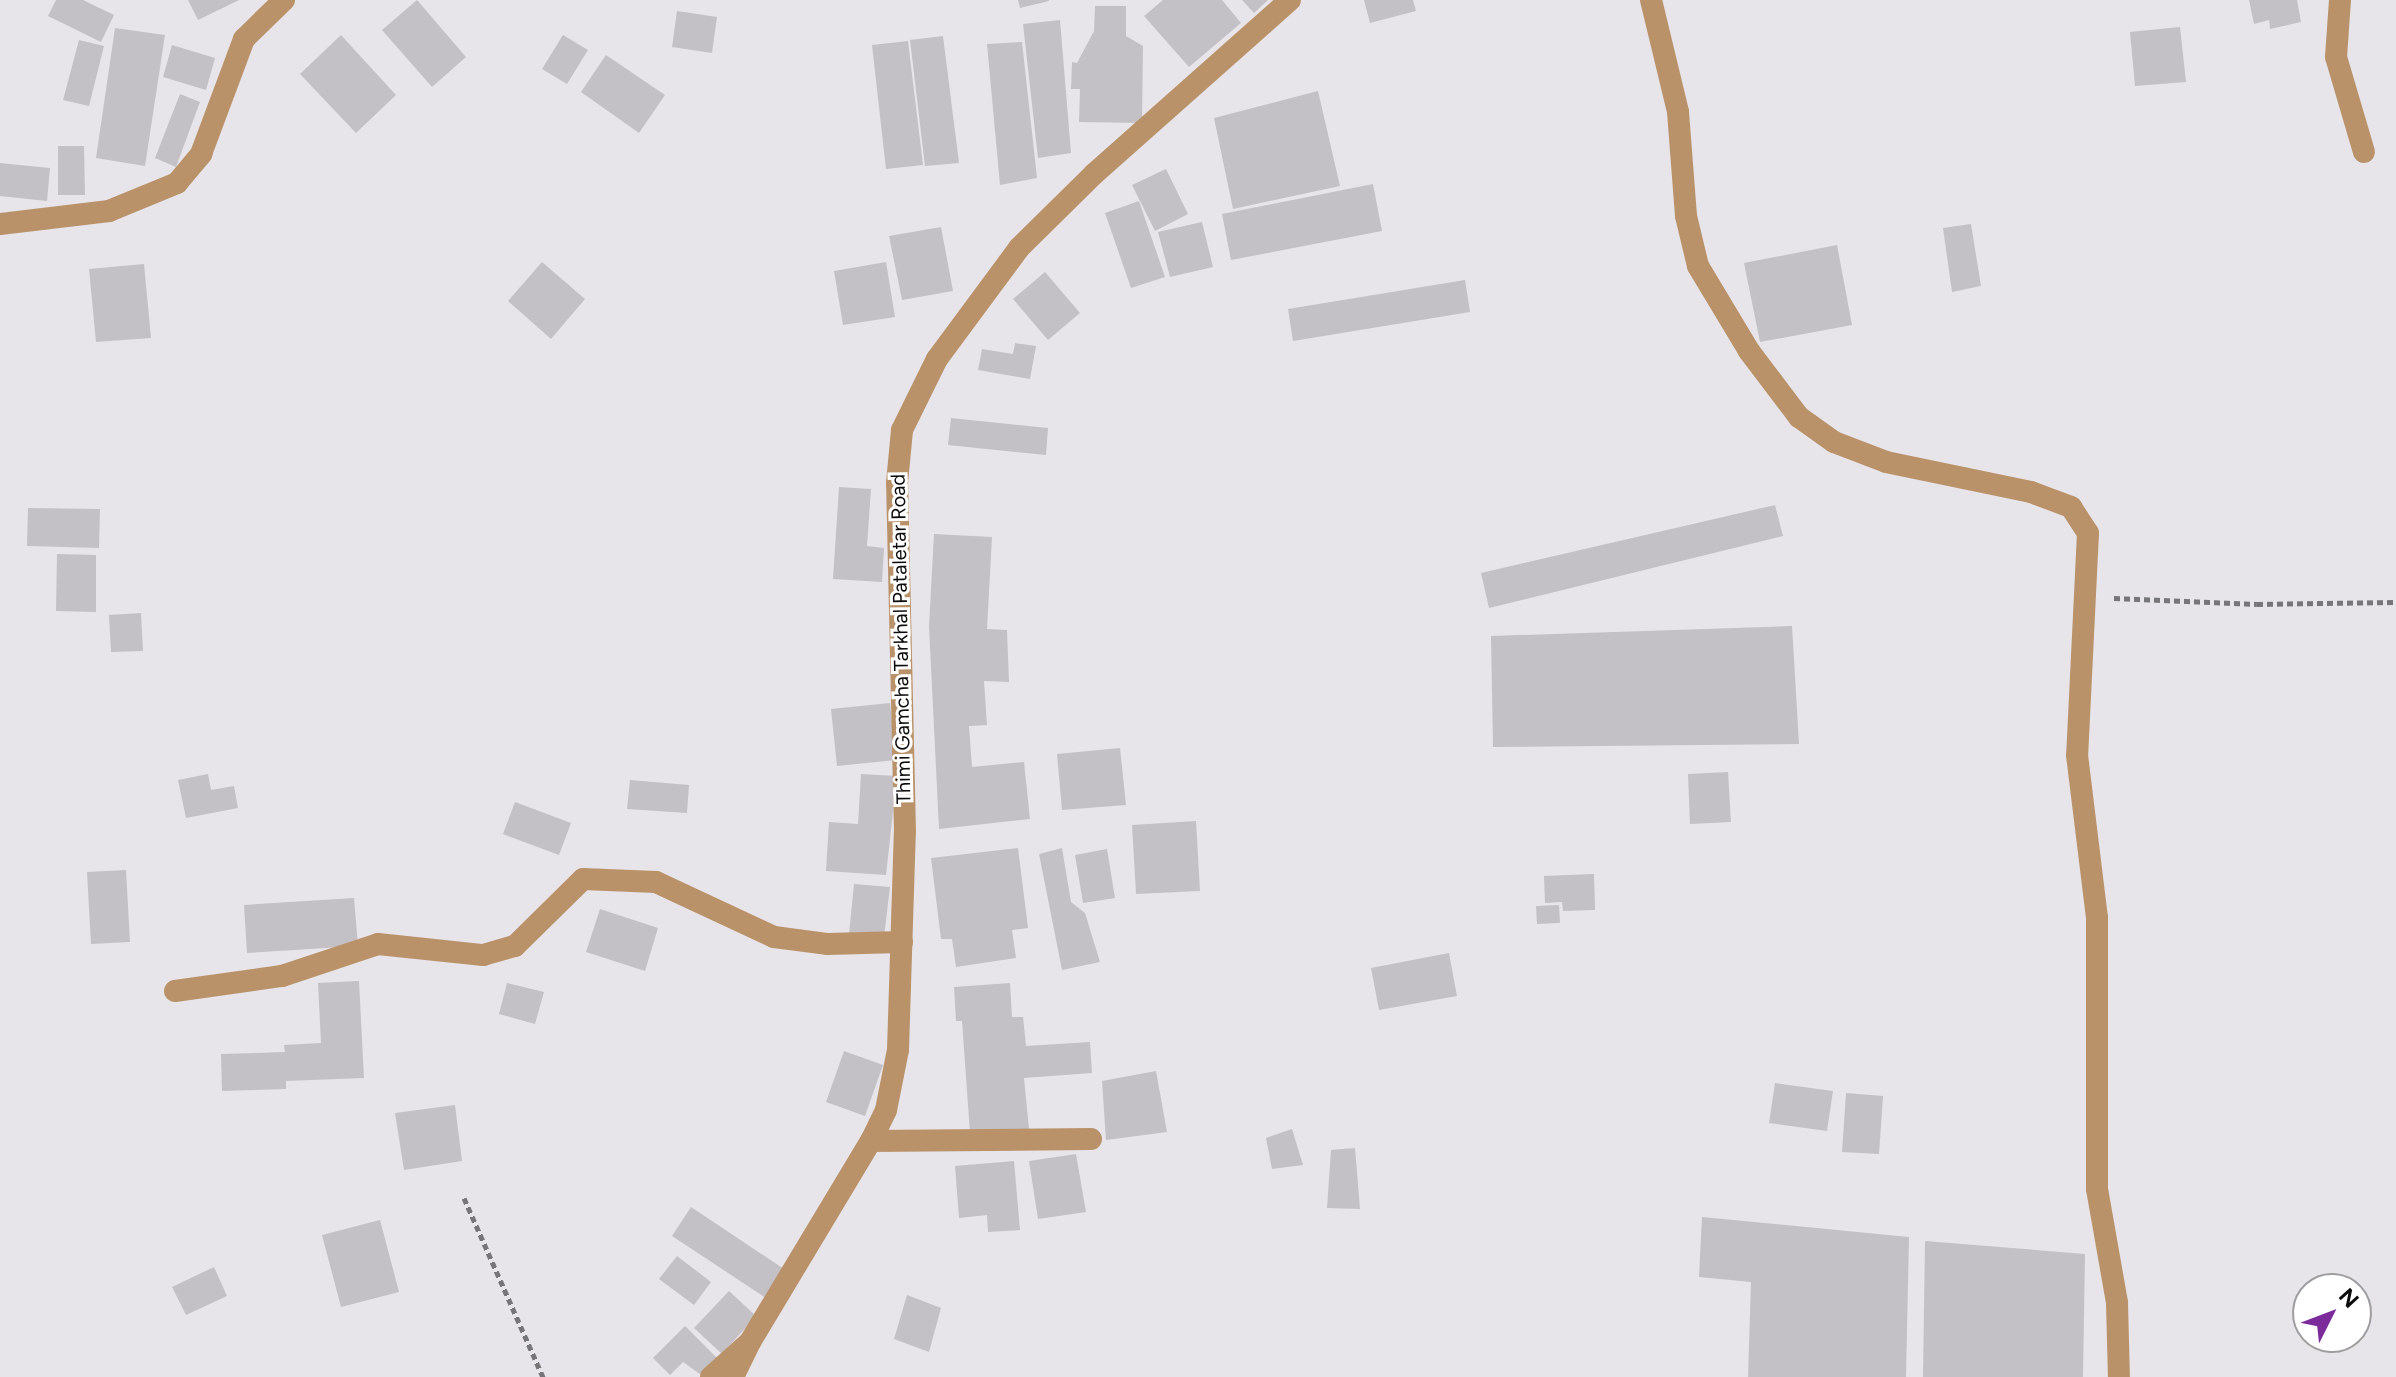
<!DOCTYPE html>
<html>
<head>
<meta charset="utf-8">
<style>
  body { margin:0 }
  #map { position:relative; width:2396px; height:1377px; overflow:hidden; background:#e7e5ea; font-family:Figtree,sans-serif }
  div>[style] { position:absolute }
  .building>* { inset:0; background:#c3c1c5 }
  .path>* { height:5px; margin-top:-2.5px; transform-origin:0; background:repeating-linear-gradient(90deg,#767578 0 6px,transparent 0 10px) }
  .minor>* { height:22px; margin:-11px; padding:0 11px; transform-origin:11px; border-radius:11px; background:#ba9269 }
  .tertiary>* { height:22px; margin:-11px; padding:0 11px; transform-origin:11px; border-radius:11px; background:#ba9269 }
  span { translate:-50% -50%; white-space:nowrap; text-align:center; line-height:1.15; -webkit-text-stroke:6px #fff; paint-order:stroke }
  .street-label { font-size:20px; color:#0d0d0e }
  .north { position:absolute; left:2292px; top:1273px; width:80px; height:80px; box-sizing:border-box; background:#fff; border:2px solid #9e9e9f; border-radius:50%; rotate:48deg; font-size:22px; font-weight:700; line-height:32px; text-align:center; color:#0d0d0e }
  .north::after { content:''; display:block; margin:auto; width:28px; height:36px; background:#7c2b9b; clip-path:polygon(50% 0,100% 100%,50% 72%,0 100%) }
</style>
</head>
<body>
<div id="map">
  <div class="building">
    <i style="clip-path:polygon(56px 0,83px 0,114px 15px,101px 42px,48px 16px)"></i>
    <i style="clip-path:polygon(188px 0,239px 0,198px 20px)"></i>
    <i style="clip-path:polygon(417px 0,466px 57px,432px 87px,382px 30px)"></i>
    <i style="clip-path:polygon(1018px 0,1049px 0,1049px 1px,1020px 8px)"></i>
    <i style="clip-path:polygon(1163px 0,1222px 0,1241px 23px,1189px 67px,1144px 16px)"></i>
    <i style="clip-path:polygon(1242px 0,1268px 0,1254px 13px)"></i>
    <i style="clip-path:polygon(1364px 0,1413px 0,1416px 11px,1370px 23px)"></i>
    <i style="clip-path:polygon(2249px 0,2297px 0,2301px 22px,2270px 29px,2269px 20px,2254px 24px)"></i>
    <i style="clip-path:polygon(1095px 6px,1126px 6px,1126px 36px,1143px 46px,1142px 123px,1079px 122px,1080px 89px,1071px 89px,1072px 62px,1077px 63px,1094px 31px)"></i>
    <i style="clip-path:polygon(677px 11px,717px 17px,712px 53px,672px 47px)"></i>
    <i style="clip-path:polygon(1060px 20px,1071px 153px,1038px 158px,1023px 24px)"></i>
    <i style="clip-path:polygon(2180px 27px,2186px 82px,2135px 86px,2130px 32px)"></i>
    <i style="clip-path:polygon(115px 28px,165px 35px,145px 166px,96px 158px)"></i>
    <i style="clip-path:polygon(341px 35px,396px 95px,356px 133px,300px 74px)"></i>
    <i style="clip-path:polygon(563px 35px,588px 50px,567px 84px,542px 69px)"></i>
    <i style="clip-path:polygon(943px 36px,959px 163px,925px 166px,910px 40px)"></i>
    <i style="clip-path:polygon(79px 40px,104px 46px,89px 106px,63px 100px)"></i>
    <i style="clip-path:polygon(908px 41px,923px 165px,886px 169px,872px 45px)"></i>
    <i style="clip-path:polygon(1022px 42px,1037px 178px,1000px 185px,987px 44px)"></i>
    <i style="clip-path:polygon(172px 45px,215px 58px,206px 90px,163px 77px)"></i>
    <i style="clip-path:polygon(606px 55px,665px 95px,639px 133px,581px 92px)"></i>
    <i style="clip-path:polygon(1318px 91px,1340px 186px,1233px 209px,1214px 118px)"></i>
    <i style="clip-path:polygon(180px 94px,200px 102px,176px 167px,155px 158px)"></i>
    <i style="clip-path:polygon(58px 146px,84px 146px,85px 195px,58px 195px)"></i>
    <i style="clip-path:polygon(0 163px,50px 168px,47px 201px,0 196px)"></i>
    <i style="clip-path:polygon(1166px 169px,1188px 214px,1155px 231px,1132px 185px)"></i>
    <i style="clip-path:polygon(1373px 184px,1382px 231px,1231px 260px,1222px 214px)"></i>
    <i style="clip-path:polygon(1139px 201px,1165px 277px,1131px 288px,1105px 213px)"></i>
    <i style="clip-path:polygon(1202px 222px,1213px 267px,1170px 277px,1158px 232px)"></i>
    <i style="clip-path:polygon(1971px 224px,1981px 286px,1952px 292px,1943px 228px)"></i>
    <i style="clip-path:polygon(941px 227px,953px 291px,902px 300px,889px 236px)"></i>
    <i style="clip-path:polygon(1837px 245px,1852px 325px,1760px 342px,1744px 263px)"></i>
    <i style="clip-path:polygon(542px 262px,585px 299px,551px 339px,508px 301px)"></i>
    <i style="clip-path:polygon(886px 262px,895px 317px,843px 325px,834px 271px)"></i>
    <i style="clip-path:polygon(144px 264px,151px 338px,96px 342px,89px 269px)"></i>
    <i style="clip-path:polygon(1045px 272px,1080px 313px,1048px 340px,1013px 299px)"></i>
    <i style="clip-path:polygon(1465px 280px,1470px 312px,1293px 341px,1288px 309px)"></i>
    <i style="clip-path:polygon(1015px 343px,1036px 346px,1030px 379px,978px 370px,982px 349px,1013px 354px)"></i>
    <i style="clip-path:polygon(951px 418px,1048px 428px,1046px 455px,948px 445px)"></i>
    <i style="clip-path:polygon(839px 487px,871px 489px,867px 546px,884px 548px,882px 582px,833px 579px)"></i>
    <i style="clip-path:polygon(1775px 505px,1783px 536px,1489px 608px,1481px 573px)"></i>
    <i style="clip-path:polygon(28px 508px,100px 509px,99px 548px,27px 546px)"></i>
    <i style="clip-path:polygon(934px 534px,992px 537px,987px 629px,1007px 630px,1009px 682px,984px 681px,987px 725px,969px 726px,972px 767px,1024px 762px,1030px 819px,939px 829px,929px 626px)"></i>
    <i style="clip-path:polygon(57px 554px,96px 555px,96px 612px,56px 611px)"></i>
    <i style="clip-path:polygon(141px 613px,143px 651px,111px 652px,109px 615px)"></i>
    <i style="clip-path:polygon(1792px 626px,1799px 744px,1493px 747px,1491px 636px)"></i>
    <i style="clip-path:polygon(890px 703px,896px 760px,837px 766px,831px 709px)"></i>
    <i style="clip-path:polygon(1120px 748px,1126px 805px,1062px 810px,1057px 754px)"></i>
    <i style="clip-path:polygon(1728px 772px,1731px 822px,1690px 824px,1688px 774px)"></i>
    <i style="clip-path:polygon(208px 774px,211px 790px,234px 786px,238px 808px,186px 818px,178px 780px)"></i>
    <i style="clip-path:polygon(861px 774px,897px 776px,886px 875px,826px 871px,829px 822px,858px 824px)"></i>
    <i style="clip-path:polygon(630px 780px,689px 785px,687px 813px,627px 809px)"></i>
    <i style="clip-path:polygon(515px 802px,571px 823px,559px 855px,503px 834px)"></i>
    <i style="clip-path:polygon(1196px 821px,1200px 891px,1136px 894px,1132px 825px)"></i>
    <i style="clip-path:polygon(1018px 848px,1028px 928px,1012px 930px,1016px 958px,956px 967px,952px 939px,941px 939px,931px 858px)"></i>
    <i style="clip-path:polygon(1062px 848px,1071px 902px,1085px 913px,1100px 962px,1062px 970px,1039px 854px)"></i>
    <i style="clip-path:polygon(1107px 849px,1115px 898px,1083px 903px,1075px 855px)"></i>
    <i style="clip-path:polygon(126px 870px,130px 942px,91px 944px,87px 872px)"></i>
    <i style="clip-path:polygon(1594px 874px,1595px 910px,1563px 911px,1562px 902px,1545px 903px,1544px 876px)"></i>
    <i style="clip-path:polygon(854px 884px,890px 887px,884px 937px,849px 934px)"></i>
    <i style="clip-path:polygon(354px 898px,358px 946px,247px 953px,244px 905px)"></i>
    <i style="clip-path:polygon(1559px 905px,1560px 923px,1537px 924px,1536px 906px)"></i>
    <i style="clip-path:polygon(600px 909px,658px 928px,645px 971px,586px 952px)"></i>
    <i style="clip-path:polygon(1449px 953px,1457px 996px,1379px 1010px,1371px 968px)"></i>
    <i style="clip-path:polygon(359px 981px,364px 1078px,286px 1081px,286px 1089px,222px 1091px,221px 1054px,285px 1052px,284px 1045px,321px 1043px,318px 983px)"></i>
    <i style="clip-path:polygon(507px 983px,544px 992px,535px 1024px,499px 1014px)"></i>
    <i style="clip-path:polygon(1010px 983px,1012px 1017px,1023px 1017px,1026px 1046px,1090px 1042px,1092px 1073px,1024px 1078px,1029px 1129px,970px 1133px,962px 1021px,956px 1021px,954px 987px)"></i>
    <i style="clip-path:polygon(844px 1051px,883px 1065px,865px 1116px,826px 1102px)"></i>
    <i style="clip-path:polygon(1156px 1071px,1167px 1132px,1106px 1140px,1102px 1081px)"></i>
    <i style="clip-path:polygon(1775px 1083px,1833px 1091px,1827px 1131px,1769px 1123px)"></i>
    <i style="clip-path:polygon(1846px 1093px,1883px 1096px,1879px 1154px,1842px 1152px)"></i>
    <i style="clip-path:polygon(455px 1105px,462px 1161px,404px 1170px,395px 1113px)"></i>
    <i style="clip-path:polygon(1292px 1129px,1303px 1165px,1272px 1169px,1266px 1138px)"></i>
    <i style="clip-path:polygon(1355px 1148px,1360px 1209px,1327px 1208px,1331px 1150px)"></i>
    <i style="clip-path:polygon(1076px 1154px,1086px 1212px,1038px 1219px,1029px 1161px)"></i>
    <i style="clip-path:polygon(1014px 1161px,1020px 1230px,988px 1232px,987px 1215px,959px 1218px,955px 1166px)"></i>
    <i style="clip-path:polygon(691px 1207px,787px 1271px,769px 1300px,672px 1236px)"></i>
    <i style="clip-path:polygon(1702px 1217px,1909px 1237px,1906px 1377px,1748px 1377px,1751px 1282px,1699px 1277px)"></i>
    <i style="clip-path:polygon(380px 1220px,399px 1292px,341px 1307px,322px 1235px)"></i>
    <i style="clip-path:polygon(1925px 1241px,2085px 1254px,2083px 1377px,1923px 1377px)"></i>
    <i style="clip-path:polygon(677px 1256px,711px 1282px,694px 1305px,659px 1279px)"></i>
    <i style="clip-path:polygon(214px 1267px,227px 1296px,186px 1315px,172px 1287px)"></i>
    <i style="clip-path:polygon(729px 1291px,756px 1316px,722px 1354px,694px 1328px)"></i>
    <i style="clip-path:polygon(907px 1295px,941px 1308px,929px 1352px,894px 1339px)"></i>
    <i style="clip-path:polygon(685px 1326px,720px 1361px,704px 1377px,683px 1362px,670px 1375px,653px 1358px)"></i>
  </div>
  <div class="path">
    <i style="left:2114px;top:598px;width:143px;rotate:2.4deg"></i>
    <i style="left:2257px;top:604px;width:139px;rotate:-0.8deg"></i>
    <i style="left:464px;top:1198px;width:196px;rotate:66.2deg"></i>
  </div>
  <div class="minor">
    <i style="left:1651px;top:0;width:115px;rotate:76.4deg"></i>
    <i style="left:1678px;top:112px;width:104px;rotate:85.6deg"></i>
    <i style="left:1686px;top:216px;width:51px;rotate:76.5deg"></i>
    <i style="left:1698px;top:266px;width:99px;rotate:59deg"></i>
    <i style="left:1749px;top:351px;width:83px;rotate:52.9deg"></i>
    <i style="left:1799px;top:417px;width:43px;rotate:35.5deg"></i>
    <i style="left:1834px;top:442px;width:56px;rotate:21deg"></i>
    <i style="left:1886px;top:462px;width:148px;rotate:11.7deg"></i>
    <i style="left:2031px;top:492px;width:43px;rotate:20.6deg"></i>
    <i style="left:2071px;top:507px;width:31px;rotate:57deg"></i>
    <i style="left:2088px;top:533px;width:222px;rotate:92.8deg"></i>
    <i style="left:2077px;top:755px;width:164px;rotate:83deg"></i>
    <i style="left:2097px;top:918px;width:271px;rotate:90deg"></i>
    <i style="left:2097px;top:1189px;width:116px;rotate:80deg"></i>
    <i style="left:2117px;top:1303px;width:74px;rotate:88.5deg"></i>
    <i style="left:2340px;top:0;width:57px;rotate:94deg"></i>
    <i style="left:2336px;top:57px;width:99px;rotate:73.6deg"></i>
    <i style="left:0;top:224px;width:110px;rotate:-6.8deg"></i>
    <i style="left:109px;top:211px;width:74px;rotate:-22.4deg"></i>
    <i style="left:177px;top:183px;width:38px;rotate:-50deg"></i>
    <i style="left:201px;top:154px;width:123px;rotate:-69.5deg"></i>
    <i style="left:244px;top:39px;width:56px;rotate:-44.3deg"></i>
    <i style="left:175px;top:991px;width:108px;rotate:-8deg"></i>
    <i style="left:282px;top:976px;width:101px;rotate:-18.4deg"></i>
    <i style="left:378px;top:944px;width:106px;rotate:6deg"></i>
    <i style="left:483px;top:955px;width:33px;rotate:-16deg"></i>
    <i style="left:515px;top:946px;width:95px;rotate:-44.6deg"></i>
    <i style="left:583px;top:879px;width:73px;rotate:2.4deg"></i>
    <i style="left:656px;top:882px;width:130px;rotate:25deg"></i>
    <i style="left:774px;top:937px;width:53px;rotate:7.5deg"></i>
    <i style="left:827px;top:944px;width:75px;rotate:-1.5deg"></i>
    <i style="left:871px;top:1141px;width:220px;rotate:-0.5deg"></i>
    <i style="left:733px;top:1377px;width:39px;rotate:-64deg"></i>
  </div>
  <div class="tertiary">
    <i style="left:711px;top:1377px;width:52px;rotate:-41.9deg"></i>
    <i style="left:750px;top:1342px;width:235px;rotate:-59deg"></i>
    <i style="left:871px;top:1141px;width:34px;rotate:-64deg"></i>
    <i style="left:886px;top:1110px;width:61px;rotate:-78.7deg"></i>
    <i style="left:898px;top:1050px;width:218px;rotate:-88.2deg"></i>
    <i style="left:905px;top:832px;width:349px;rotate:-91.3deg"></i>
    <i style="left:897px;top:483px;width:53px;rotate:-84.6deg"></i>
    <i style="left:902px;top:430px;width:79px;rotate:-63.8deg"></i>
    <i style="left:937px;top:359px;width:138px;rotate:-53.5deg"></i>
    <i style="left:1019px;top:248px;width:105px;rotate:-44.6deg"></i>
    <i style="left:1094px;top:174px;width:262px;rotate:-41.6deg"></i>
  </div>
  <div class="street-label">
    <span style="left:901px;top:639px;rotate:-91deg">Thimi Gamcha Tarkhal Pataletar Road</span>
  </div>
  <div class="north">N</div>
</div>
</body>
</html>
